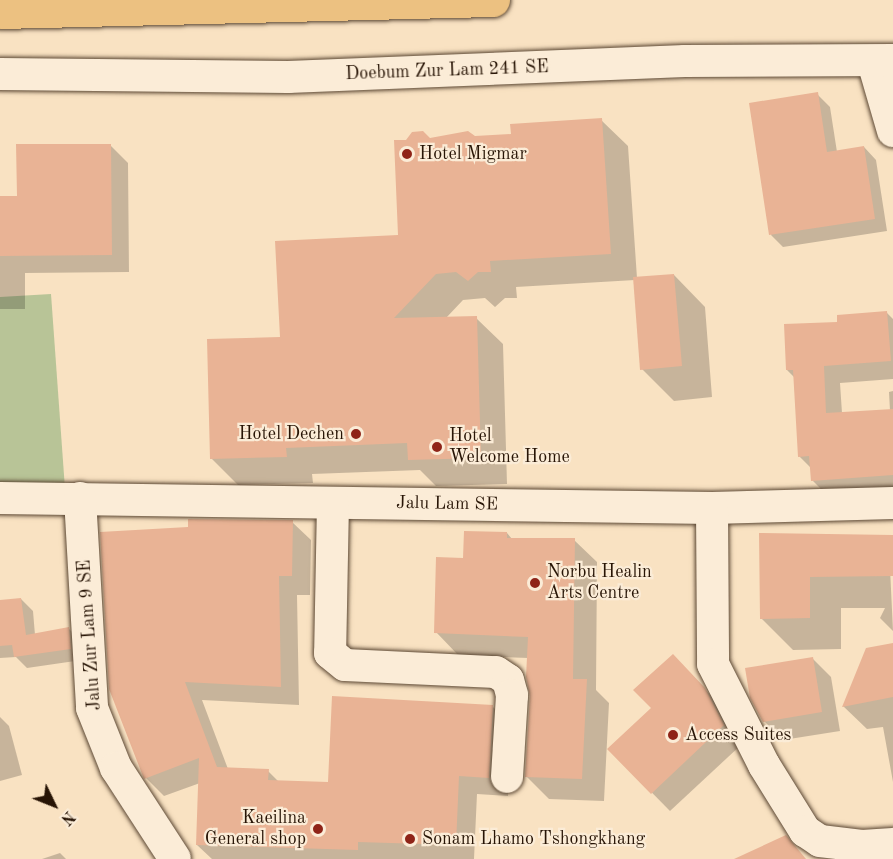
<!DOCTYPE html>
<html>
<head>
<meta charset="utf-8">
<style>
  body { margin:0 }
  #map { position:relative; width:893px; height:859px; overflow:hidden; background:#f9e2c2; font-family:"Old Standard TT",serif }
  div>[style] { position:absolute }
  .green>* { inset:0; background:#b8c497 }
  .shadow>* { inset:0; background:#0003 }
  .building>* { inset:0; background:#e9b395 }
  .roads { filter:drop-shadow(0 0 2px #5c4834) drop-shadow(0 0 2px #5c4834) }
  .minor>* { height:32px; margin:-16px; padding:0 16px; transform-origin:16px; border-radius:16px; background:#fbecd7 }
  .trunk>* { height:33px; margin:-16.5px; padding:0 16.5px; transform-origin:16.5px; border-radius:16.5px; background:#ecc181 }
  .dots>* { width:16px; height:16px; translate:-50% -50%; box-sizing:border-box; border:3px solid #fbecd7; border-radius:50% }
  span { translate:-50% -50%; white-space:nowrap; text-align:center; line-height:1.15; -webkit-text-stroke:4.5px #fbecd7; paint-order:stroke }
  .street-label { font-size:18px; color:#271405 }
  .poi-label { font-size:18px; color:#271405 }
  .left { translate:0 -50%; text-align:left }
  .right { translate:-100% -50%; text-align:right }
  .north { position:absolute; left:24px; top:775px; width:60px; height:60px; -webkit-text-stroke:4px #fbecd7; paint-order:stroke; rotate:133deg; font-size:16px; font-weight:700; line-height:24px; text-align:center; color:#271405 }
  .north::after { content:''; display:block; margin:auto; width:21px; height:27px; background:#271405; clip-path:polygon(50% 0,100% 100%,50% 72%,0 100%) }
</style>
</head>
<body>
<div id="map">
  <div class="green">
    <i style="clip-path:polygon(51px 294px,65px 489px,0 490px,0 297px)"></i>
  </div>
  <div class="shadow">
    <i style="clip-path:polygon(817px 94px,830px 107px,837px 152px,864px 147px,876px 160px,887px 231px,783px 247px,771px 235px)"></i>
    <i style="clip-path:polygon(601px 120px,628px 146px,637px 278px,674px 275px,705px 307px,712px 397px,674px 401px,642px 369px,635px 280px,516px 287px,517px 298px,505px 298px,495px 307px,485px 298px,463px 300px,446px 318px,476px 318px,503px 344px,507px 484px,436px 486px,420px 470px,312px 474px,313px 483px,238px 485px,211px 458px,281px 338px,400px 236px,430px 139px,512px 135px)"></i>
    <i style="clip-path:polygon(110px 145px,128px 163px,129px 272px,25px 273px,25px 309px,0 309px,0 197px,19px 197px)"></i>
    <i style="clip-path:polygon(886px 312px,893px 319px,893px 379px,840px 383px,842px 413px,890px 411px,889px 392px,893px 391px,893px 493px,830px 498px,812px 480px,811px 468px,799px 456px,794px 377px,787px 370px,839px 324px)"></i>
    <i style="clip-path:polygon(292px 522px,311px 540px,310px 595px,297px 595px,299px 705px,202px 700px,228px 769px,268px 771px,279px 782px,329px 784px,493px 707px,511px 725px,508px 796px,477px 794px,474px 859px,212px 859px,197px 845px,200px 783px,164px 796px,146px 778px,111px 689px)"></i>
    <i style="clip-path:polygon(507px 533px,512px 539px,574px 540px,597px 562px,596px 690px,609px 703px,604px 801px,549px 799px,527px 777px,531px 696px,528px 658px,458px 655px,436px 632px,465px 560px)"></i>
    <i style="clip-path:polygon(761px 534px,890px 568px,893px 631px,880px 618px,885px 608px,841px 608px,841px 649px,793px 650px,761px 618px)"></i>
    <i style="clip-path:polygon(21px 599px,33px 611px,35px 635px,69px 629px,81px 640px,82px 660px,27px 668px,16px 657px,0 658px,0 603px)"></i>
    <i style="clip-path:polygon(893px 645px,893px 782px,883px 727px,867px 729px,843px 706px)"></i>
    <i style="clip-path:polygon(812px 658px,831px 677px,840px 731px,783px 740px,764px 721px)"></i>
    <i style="clip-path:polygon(691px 674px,723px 709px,741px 745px,670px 811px,609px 749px)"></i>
    <i style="clip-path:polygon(0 717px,9px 726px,22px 775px,0 781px)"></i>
    <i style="clip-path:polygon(60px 853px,66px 859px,42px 859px)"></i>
  </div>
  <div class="building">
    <i style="clip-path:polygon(818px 92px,827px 152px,864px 146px,875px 219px,769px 235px,749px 103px)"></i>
    <i style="clip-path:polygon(602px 118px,611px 254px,490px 261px,491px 272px,478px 272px,468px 281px,456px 272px,436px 274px,394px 318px,477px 316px,481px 458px,408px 460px,407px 443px,286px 448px,287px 457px,210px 459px,207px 339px,280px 337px,275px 241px,398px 235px,394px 140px,406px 140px,412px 132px,423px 131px,430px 138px,468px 131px,475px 136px,511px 134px,510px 124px)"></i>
    <i style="clip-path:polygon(16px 144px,111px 144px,112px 255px,0 256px,0 196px,17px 196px)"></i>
    <i style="clip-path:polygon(674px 274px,682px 366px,640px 370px,633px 277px)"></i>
    <i style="clip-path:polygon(887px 311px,891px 361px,824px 366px,826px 413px,893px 409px,893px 475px,811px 481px,809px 456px,798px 457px,793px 370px,786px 370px,784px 324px,837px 322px,837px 315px)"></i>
    <i style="clip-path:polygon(188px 519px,293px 520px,292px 576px,279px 576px,281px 687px,185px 682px,217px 767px,269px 769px,268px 780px,328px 782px,332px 696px,493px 705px,489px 778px,459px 776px,456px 845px,358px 842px,358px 850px,196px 845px,199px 758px,144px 779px,109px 689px,100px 532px,188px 527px)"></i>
    <i style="clip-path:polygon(464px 531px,507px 532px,507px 538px,575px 538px,573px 679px,587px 679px,582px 779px,525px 777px,530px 696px,526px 677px,528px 637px,434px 633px,436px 557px,463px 558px)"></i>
    <i style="clip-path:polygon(759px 533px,893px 535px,893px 576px,810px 577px,810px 618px,760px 619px)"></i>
    <i style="clip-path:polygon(21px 598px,26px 635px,69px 627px,71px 649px,14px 657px,12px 645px,0 646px,0 600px)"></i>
    <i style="clip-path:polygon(893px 643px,893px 697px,842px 707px,866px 648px)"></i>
    <i style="clip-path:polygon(673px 654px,705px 688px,724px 725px,651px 794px,607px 749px,651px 708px,633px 690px)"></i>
    <i style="clip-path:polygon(813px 657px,822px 712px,763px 722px,750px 698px,745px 668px)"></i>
    <i style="clip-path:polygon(786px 835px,806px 859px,734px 859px)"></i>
  </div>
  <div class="roads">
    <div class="minor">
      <i style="left:873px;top:62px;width:72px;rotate:73.8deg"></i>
      <i style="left:0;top:74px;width:288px;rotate:0.6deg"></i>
      <i style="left:288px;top:77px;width:397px;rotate:-2.3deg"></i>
      <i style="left:685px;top:61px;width:208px;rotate:-0.3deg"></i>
      <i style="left:0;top:498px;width:712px;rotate:0.8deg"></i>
      <i style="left:712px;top:508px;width:181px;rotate:-1.6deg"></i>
      <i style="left:80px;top:498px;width:210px;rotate:86.7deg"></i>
      <i style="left:92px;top:708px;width:65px;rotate:68.2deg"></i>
      <i style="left:116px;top:768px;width:108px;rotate:57deg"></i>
      <i style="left:333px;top:503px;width:150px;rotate:91.1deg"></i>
      <i style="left:330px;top:653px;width:19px;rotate:39deg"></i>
      <i style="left:345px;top:665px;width:151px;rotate:2.7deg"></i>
      <i style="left:496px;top:672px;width:14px;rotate:34deg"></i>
      <i style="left:508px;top:680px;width:16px;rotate:75deg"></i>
      <i style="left:512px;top:695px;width:82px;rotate:93.5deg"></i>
      <i style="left:712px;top:508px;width:156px;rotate:89.6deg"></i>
      <i style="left:713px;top:664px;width:113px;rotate:63.2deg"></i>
      <i style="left:764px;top:765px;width:78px;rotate:58.2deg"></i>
      <i style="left:805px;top:831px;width:18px;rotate:34deg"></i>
      <i style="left:820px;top:841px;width:42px;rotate:6.8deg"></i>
      <i style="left:862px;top:846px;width:31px;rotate:-4deg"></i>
    </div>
    <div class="trunk">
      <i style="left:0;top:12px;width:493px;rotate:-1.4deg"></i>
    </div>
  </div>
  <div class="dots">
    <i style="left:407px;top:154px;background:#8f2418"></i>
    <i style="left:356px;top:434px;background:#8f2418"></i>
    <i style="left:437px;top:447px;background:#8f2418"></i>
    <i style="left:535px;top:583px;background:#8f2418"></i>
    <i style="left:673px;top:735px;background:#8f2418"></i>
    <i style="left:318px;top:829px;background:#8f2418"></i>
    <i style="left:410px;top:839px;background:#8f2418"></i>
  </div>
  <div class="street-label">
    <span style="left:447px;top:71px;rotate:-2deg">Doebum Zur Lam 241 SE</span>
    <span style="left:447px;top:504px;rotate:1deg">Jalu Lam SE</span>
    <span style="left:90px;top:635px;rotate:-94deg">Jalu Zur Lam 9 SE</span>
  </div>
  <div class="poi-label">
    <span class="left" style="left:419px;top:154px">Hotel Migmar</span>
    <span class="right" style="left:344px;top:434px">Hotel Dechen</span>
    <span class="left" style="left:449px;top:447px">Hotel<br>Welcome Home</span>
    <span class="left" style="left:547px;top:583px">Norbu Healin<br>Arts Centre</span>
    <span class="left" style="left:685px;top:735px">Access Suites</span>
    <span class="right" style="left:306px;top:829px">Kaeilina<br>General shop</span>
    <span class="left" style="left:422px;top:839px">Sonam Lhamo Tshongkhang</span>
  </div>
  <div class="north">N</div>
</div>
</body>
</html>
